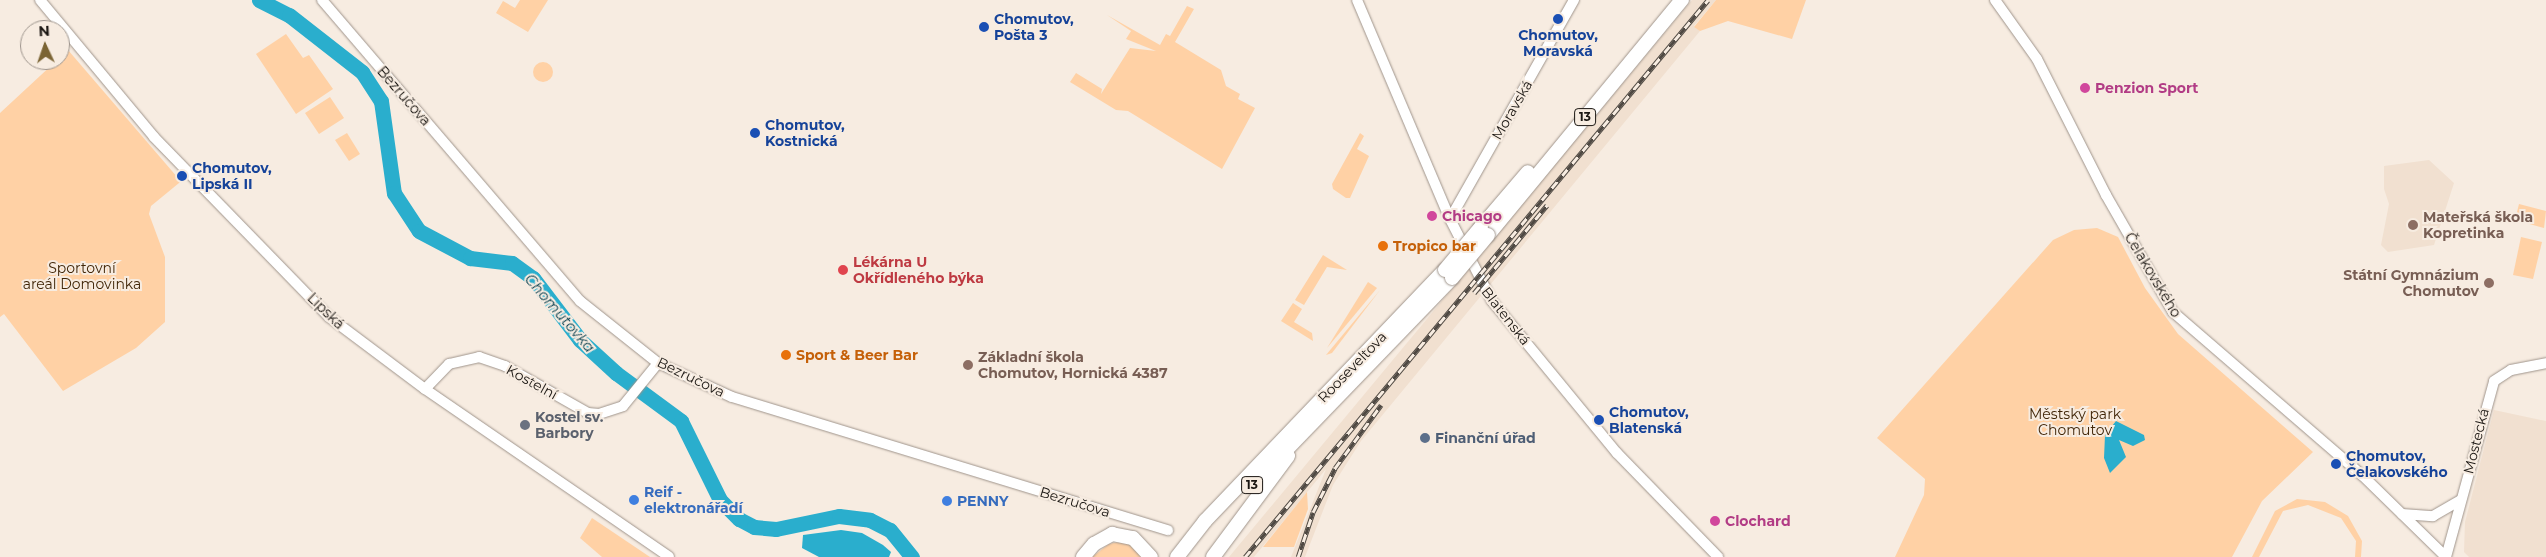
<!DOCTYPE html>
<html>
<head>
<meta charset="utf-8">
<style>
  body { margin:0 }
  #map { position:relative; width:2546px; height:557px; overflow:hidden; background:#f7ece1; font-family:Montserrat,sans-serif }
  div>[style] { position:absolute }
  .built>* { inset:0; background:#f1e0d0 }
  .green>* { inset:0; background:#ffd1a5 }
  .round { border-radius:50% }
  .water>* { inset:0; background:#2aaecd }
  .river>* { height:15px; margin:-7.5px; padding:0 7.5px; transform-origin:7.5px; border-radius:7.5px; background:#2aaecd }
  .roads { filter:drop-shadow(0 0 1px #9f948b) drop-shadow(0 0 1px #9f948b) }
  .tertiary>* { height:10px; margin:-5px; padding:0 5px; transform-origin:5px; border-radius:5px; background:#fff }
  .trunk>* { height:14px; margin:-7px; padding:0 7px; transform-origin:7px; border-radius:7px; background:#fff }
  .rail>* { height:4.5px; margin-top:-2.25px; transform-origin:0; background:repeating-linear-gradient(90deg,#f7ece1 0 8px,#4f4943 0 16px); box-sizing:border-box; border-block:1px solid #4f4943 }
  .bridges { filter:drop-shadow(0 0 1px #9f948b) drop-shadow(0 0 1px #9f948b) }
  .trunk-bridge>* { height:14px; margin:-7px; padding:0 7px; transform-origin:7px; border-radius:7px; background:#fff }
  .dots>* { width:14px; height:14px; translate:-50% -50%; box-sizing:border-box; border:2px solid #f7ece1; border-radius:50% }
  span { translate:-50% -50%; white-space:nowrap; text-align:center; line-height:1.15; -webkit-text-stroke:4px #f7ece1; paint-order:stroke }
  .shield-label span { padding:1px 4px; background:#f7ece1; border:1px solid; border-radius:4px; -webkit-text-stroke-width:0 }
  .shield-label { font-size:12px; color:#1a1612; font-weight:700 }
  .transit-label { font-size:14px; color:#164399; font-weight:700 }
  .left { translate:0 -50%; text-align:left }
  .hotel-label { font-size:14px; color:#b23c85; font-weight:700 }
  .street-label { font-size:14px; color:#1a1612 }
  .education-label { font-size:14px; color:#785e54; font-weight:700 }
  .right { translate:-100% -50%; text-align:right }
  .food-label { font-size:14px; color:#c56008; font-weight:700 }
  .health-label { font-size:14px; color:#be3a42; font-weight:700 }
  .park-label { font-size:14px; color:#412608 }
  .worship-label { font-size:14px; color:#5b616d; font-weight:700 }
  .service-label { font-size:14px; color:#4e5e75; font-weight:700 }
  .shop-label { font-size:14px; color:#366cbe; font-weight:700 }
  .water-label { font-size:15px; color:#144957; font-style:italic }
  .north { position:absolute; left:20px; top:20px; width:50px; height:50px; box-sizing:border-box; background:#f7ece1; border:1px solid #9f968e; border-radius:50%; rotate:357deg; font-size:14px; font-weight:700; line-height:20px; text-align:center; color:#1a1612 }
  .north::after { content:''; display:block; margin:auto; width:18px; height:22px; background:#7b6434; clip-path:polygon(50% 0,100% 100%,50% 72%,0 100%) }
</style>
</head>
<body>
<div id="map">
  <div class="built">
    <i style="clip-path:polygon(1692px 0,1716px 0,1694px 26px,1700px 31px,1361px 441px,1333px 485px,1305px 557px,1291px 557px,1326px 469px,1254px 557px,1229px 557px)"></i>
    <i style="clip-path:polygon(2429px 160px,2454px 183px,2434px 245px,2388px 252px,2381px 245px,2389px 204px,2384px 189px,2384px 166px)"></i>
    <i style="clip-path:polygon(2494px 410px,2546px 421px,2546px 557px,2469px 557px,2464px 552px,2465px 522px)"></i>
  </div>
  <div class="green">
    <i style="clip-path:polygon(520px 0,548px 0,528px 32px,496px 13px,503px 1px,515px 8px)"></i>
    <i style="clip-path:polygon(1716px 0,1806px 0,1792px 39px,1728px 21px,1700px 31px,1694px 27px)"></i>
    <i style="clip-path:polygon(1187px 6px,1194px 9px,1175px 42px,1221px 70px,1226px 86px,1240px 94px,1238px 99px,1255px 108px,1222px 169px,1128px 111px,1116px 110px,1070px 82px,1076px 73px,1102px 89px,1101px 94px,1130px 48px,1156px 51px,1126px 39px,1131px 31px,1107px 15px,1160px 45px,1166px 34px,1170px 36px)"></i>
    <i style="clip-path:polygon(286px 34px,303px 58px,309px 55px,333px 89px,296px 114px,256px 54px)"></i>
    <i style="clip-path:polygon(68px 50px,178px 178px,187px 171px,190px 174px,151px 206px,149px 214px,165px 257px,165px 322px,136px 348px,63px 391px,4px 314px,0 317px,0 113px)"></i>
    <i class="round" style="left:533px;top:62px;width:20px;height:20px"></i>
    <i style="clip-path:polygon(330px 97px,344px 118px,319px 134px,305px 113px)"></i>
    <i style="clip-path:polygon(347px 133px,360px 154px,349px 161px,335px 140px)"></i>
    <i style="clip-path:polygon(1360px 133px,1364px 136px,1357px 149px,1369px 156px,1350px 198px,1346px 198px,1333px 189px,1332px 184px)"></i>
    <i style="clip-path:polygon(2519px 204px,2546px 211px,2544px 228px,2515px 220px)"></i>
    <i style="clip-path:polygon(2097px 228px,2118px 237px,2145px 288px,2178px 334px,2313px 452px,2262px 501px,2232px 557px,1895px 557px,1924px 495px,1925px 479px,1877px 438px,2053px 240px,2074px 230px)"></i>
    <i style="clip-path:polygon(2521px 237px,2542px 242px,2533px 279px,2513px 275px)"></i>
    <i style="clip-path:polygon(1323px 255px,1347px 270px,1327px 267px,1304px 305px,1295px 300px)"></i>
    <i style="clip-path:polygon(1368px 282px,1377px 288px,1327px 348px)"></i>
    <i style="clip-path:polygon(1380px 290px,1332px 353px,1326px 355px)"></i>
    <i style="clip-path:polygon(1293px 303px,1302px 309px,1294px 322px,1312px 333px,1313px 341px,1281px 321px)"></i>
    <i style="clip-path:polygon(1307px 492px,1308px 509px,1294px 547px,1263px 547px)"></i>
    <i style="clip-path:polygon(2297px 499px,2325px 502px,2348px 516px,2362px 541px,2361px 557px,2355px 557px,2356px 541px,2341px 518px,2308px 505px,2283px 511px,2259px 557px,2252px 557px,2275px 511px)"></i>
    <i style="clip-path:polygon(592px 518px,650px 557px,602px 557px,580px 538px)"></i>
    <i style="clip-path:polygon(1124px 541px,1138px 549px,1142px 557px,1092px 557px,1109px 544px)"></i>
  </div>
  <div class="water">
    <i style="clip-path:polygon(2116px 421px,2144px 435px,2145px 440px,2133px 446px,2119px 440px,2126px 457px,2110px 473px,2104px 458px,2105px 435px)"></i>
    <i style="clip-path:polygon(841px 530px,862px 533px,883px 545px,891px 552px,889px 557px,819px 557px,802px 548px,803px 535px)"></i>
  </div>
  <div class="river">
    <i style="left:259px;top:0;width:34px;rotate:27deg"></i>
    <i style="left:289px;top:15px;width:93px;rotate:38deg"></i>
    <i style="left:362px;top:72px;width:35px;rotate:57deg"></i>
    <i style="left:381px;top:101px;width:93px;rotate:82deg"></i>
    <i style="left:394px;top:193px;width:45px;rotate:56.7deg"></i>
    <i style="left:419px;top:231px;width:58px;rotate:27.9deg"></i>
    <i style="left:470px;top:258px;width:42px;rotate:6.8deg"></i>
    <i style="left:512px;top:263px;width:26px;rotate:36deg"></i>
    <i style="left:533px;top:278px;width:78px;rotate:52.8deg"></i>
    <i style="left:580px;top:340px;width:49px;rotate:42.5deg"></i>
    <i style="left:616px;top:373px;width:81px;rotate:36.4deg"></i>
    <i style="left:681px;top:421px;width:88px;rotate:63.7deg"></i>
    <i style="left:720px;top:500px;width:27px;rotate:45deg"></i>
    <i style="left:739px;top:519px;width:17px;rotate:28deg"></i>
    <i style="left:754px;top:527px;width:22px;rotate:5deg"></i>
    <i style="left:776px;top:529px;width:64px;rotate:-11.7deg"></i>
    <i style="left:839px;top:516px;width:31px;rotate:7deg"></i>
    <i style="left:870px;top:520px;width:22px;rotate:27deg"></i>
    <i style="left:890px;top:530px;width:35px;rotate:51deg"></i>
  </div>
  <div class="roads">
    <div class="tertiary">
      <i style="left:40px;top:0;width:178px;rotate:50.2deg"></i>
      <i style="left:154px;top:137px;width:251px;rotate:45.8deg"></i>
      <i style="left:329px;top:317px;width:120px;rotate:36.9deg"></i>
      <i style="left:425px;top:389px;width:296px;rotate:34.5deg"></i>
      <i style="left:322px;top:0;width:396px;rotate:49.4deg"></i>
      <i style="left:580px;top:301px;width:100px;rotate:38.5deg"></i>
      <i style="left:658px;top:363px;width:81px;rotate:24.7deg"></i>
      <i style="left:732px;top:397px;width:456px;rotate:17deg"></i>
      <i style="left:1357px;top:0;width:238px;rotate:67deg"></i>
      <i style="left:1450px;top:219px;width:92px;rotate:62.9deg"></i>
      <i style="left:1492px;top:301px;width:197px;rotate:50.6deg"></i>
      <i style="left:1617px;top:453px;width:145px;rotate:45.8deg"></i>
      <i style="left:1995px;top:0;width:72px;rotate:54.6deg"></i>
      <i style="left:2037px;top:59px;width:153px;rotate:63.1deg"></i>
      <i style="left:2106px;top:195px;width:135px;rotate:60.2deg"></i>
      <i style="left:2173px;top:312px;width:250px;rotate:40.8deg"></i>
      <i style="left:2362px;top:475px;width:117px;rotate:44.3deg"></i>
      <i style="left:1450px;top:219px;width:252px;rotate:-60.5deg"></i>
      <i style="left:425px;top:389px;width:35px;rotate:-46deg"></i>
      <i style="left:449px;top:364px;width:31px;rotate:-13deg"></i>
      <i style="left:479px;top:357px;width:28px;rotate:19deg"></i>
      <i style="left:505px;top:366px;width:95px;rotate:29.5deg"></i>
      <i style="left:588px;top:413px;width:11px;rotate:5deg"></i>
      <i style="left:599px;top:414px;width:25px;rotate:-18deg"></i>
      <i style="left:623px;top:406px;width:55px;rotate:-50.9deg"></i>
      <i style="left:2402px;top:514px;width:31px;rotate:4deg"></i>
      <i style="left:2433px;top:516px;width:32px;rotate:-30deg"></i>
      <i style="left:2446px;top:557px;width:182px;rotate:-74.7deg"></i>
      <i style="left:2494px;top:381px;width:20px;rotate:-33deg"></i>
      <i style="left:2511px;top:370px;width:36px;rotate:-11deg"></i>
    </div>
    <div class="trunk">
      <i style="left:1481px;top:227px;width:72px;rotate:-49.5deg"></i>
      <i style="left:1488px;top:235px;width:305px;rotate:-50.5deg"></i>
      <i style="left:1257px;top:480px;width:281px;rotate:-46deg"></i>
      <i style="left:1083px;top:557px;width:17px;rotate:-50deg"></i>
      <i style="left:1094px;top:544px;width:21px;rotate:-29deg"></i>
      <i style="left:1112px;top:534px;width:21px;rotate:11deg"></i>
      <i style="left:1133px;top:538px;width:26px;rotate:47deg"></i>
      <i style="left:1177px;top:557px;width:46px;rotate:-52.1deg"></i>
      <i style="left:1205px;top:521px;width:347px;rotate:-46.3deg"></i>
      <i style="left:1213px;top:557px;width:126px;rotate:-53.4deg"></i>
    </div>
  </div>
  <div class="rail">
    <i style="left:1474px;top:293px;width:114px;rotate:-50.3deg"></i>
    <i style="left:1245px;top:557px;width:724px;rotate:-50.27deg"></i>
    <i style="left:1298px;top:557px;width:47px;rotate:-71.6deg"></i>
    <i style="left:1313px;top:512px;width:49px;rotate:-63.4deg"></i>
    <i style="left:1335px;top:468px;width:78px;rotate:-53.9deg"></i>
  </div>
  <div class="bridges">
    <div class="trunk-bridge">
      <i style="left:1445px;top:270px;width:56px;rotate:-50.1deg"></i>
      <i style="left:1452px;top:278px;width:56px;rotate:-50.1deg"></i>
    </div>
  </div>
  <div class="dots">
    <i style="left:1558px;top:19px;background:#1a4fb4"></i>
    <i style="left:984px;top:27px;background:#1a4fb4"></i>
    <i style="left:2085px;top:88px;background:#d1479c"></i>
    <i style="left:755px;top:133px;background:#1a4fb4"></i>
    <i style="left:182px;top:176px;background:#1a4fb4"></i>
    <i style="left:1432px;top:216px;background:#d1479c"></i>
    <i style="left:2413px;top:225px;background:#8d6e63"></i>
    <i style="left:1383px;top:246px;background:#e8710a"></i>
    <i style="left:843px;top:270px;background:#e0444e"></i>
    <i style="left:2489px;top:283px;background:#8d6e63"></i>
    <i style="left:786px;top:355px;background:#e8710a"></i>
    <i style="left:968px;top:365px;background:#8d6e63"></i>
    <i style="left:1599px;top:420px;background:#1a4fb4"></i>
    <i style="left:525px;top:425px;background:#6b7280"></i>
    <i style="left:1425px;top:438px;background:#5c6f8a"></i>
    <i style="left:2336px;top:464px;background:#1a4fb4"></i>
    <i style="left:634px;top:500px;background:#3f7fe0"></i>
    <i style="left:947px;top:501px;background:#3f7fe0"></i>
    <i style="left:1715px;top:521px;background:#d1479c"></i>
  </div>
  <div class="shield-label">
    <span style="left:1585px;top:117px">13</span>
    <span style="left:1252px;top:485px">13</span>
  </div>
  <div class="transit-label">
    <span class="left" style="left:994px;top:27px">Chomutov,<br>Pošta 3</span>
    <span style="left:1558px;top:43px">Chomutov,<br>Moravská</span>
    <span class="left" style="left:765px;top:133px">Chomutov,<br>Kostnická</span>
    <span class="left" style="left:192px;top:176px">Chomutov,<br>Lipská II</span>
    <span class="left" style="left:1609px;top:420px">Chomutov,<br>Blatenská</span>
    <span class="left" style="left:2346px;top:464px">Chomutov,<br>Čelakovského</span>
  </div>
  <div class="hotel-label">
    <span class="left" style="left:2095px;top:88px">Penzion Sport</span>
    <span class="left" style="left:1442px;top:216px">Chicago</span>
    <span class="left" style="left:1725px;top:521px">Clochard</span>
  </div>
  <div class="street-label">
    <span style="left:404px;top:96px;rotate:49deg">Bezručova</span>
    <span style="left:1512px;top:110px;rotate:-60deg">Moravská</span>
    <span style="left:2153px;top:275px;rotate:59deg">Čelakovského</span>
    <span style="left:326px;top:311px;rotate:44deg">Lipská</span>
    <span style="left:1506px;top:316px;rotate:52deg">Blatenská</span>
    <span style="left:1352px;top:367px;rotate:-46deg">Rooseveltova</span>
    <span style="left:691px;top:377px;rotate:26deg">Bezručova</span>
    <span style="left:532px;top:382px;rotate:29deg">Kostelní</span>
    <span style="left:2476px;top:441px;rotate:-76deg">Mostecká</span>
    <span style="left:1075px;top:502px;rotate:17deg">Bezručova</span>
  </div>
  <div class="education-label">
    <span class="left" style="left:2423px;top:225px">Mateřská škola<br>Kopretinka</span>
    <span class="right" style="left:2479px;top:283px">Státní Gymnázium<br>Chomutov</span>
    <span class="left" style="left:978px;top:365px">Základní škola<br>Chomutov, Hornická 4387</span>
  </div>
  <div class="food-label">
    <span class="left" style="left:1393px;top:246px">Tropico bar</span>
    <span class="left" style="left:796px;top:355px">Sport &amp; Beer Bar</span>
  </div>
  <div class="health-label">
    <span class="left" style="left:853px;top:270px">Lékárna U<br>Okřídleného býka</span>
  </div>
  <div class="park-label">
    <span style="left:82px;top:276px">Sportovní<br>areál Domovinka</span>
    <span style="left:2075px;top:422px">Městský park<br>Chomutov</span>
  </div>
  <div class="worship-label">
    <span class="left" style="left:535px;top:425px">Kostel sv.<br>Barbory</span>
  </div>
  <div class="service-label">
    <span class="left" style="left:1435px;top:438px">Finanční úřad</span>
  </div>
  <div class="shop-label">
    <span class="left" style="left:644px;top:500px">Reif -<br>elektronářadí</span>
    <span class="left" style="left:957px;top:501px">PENNY</span>
  </div>
  <div class="water-label">
    <span style="left:560px;top:313px;rotate:49deg">Chomutovka</span>
  </div>
  <div class="north">N</div>
</div>
</body>
</html>
